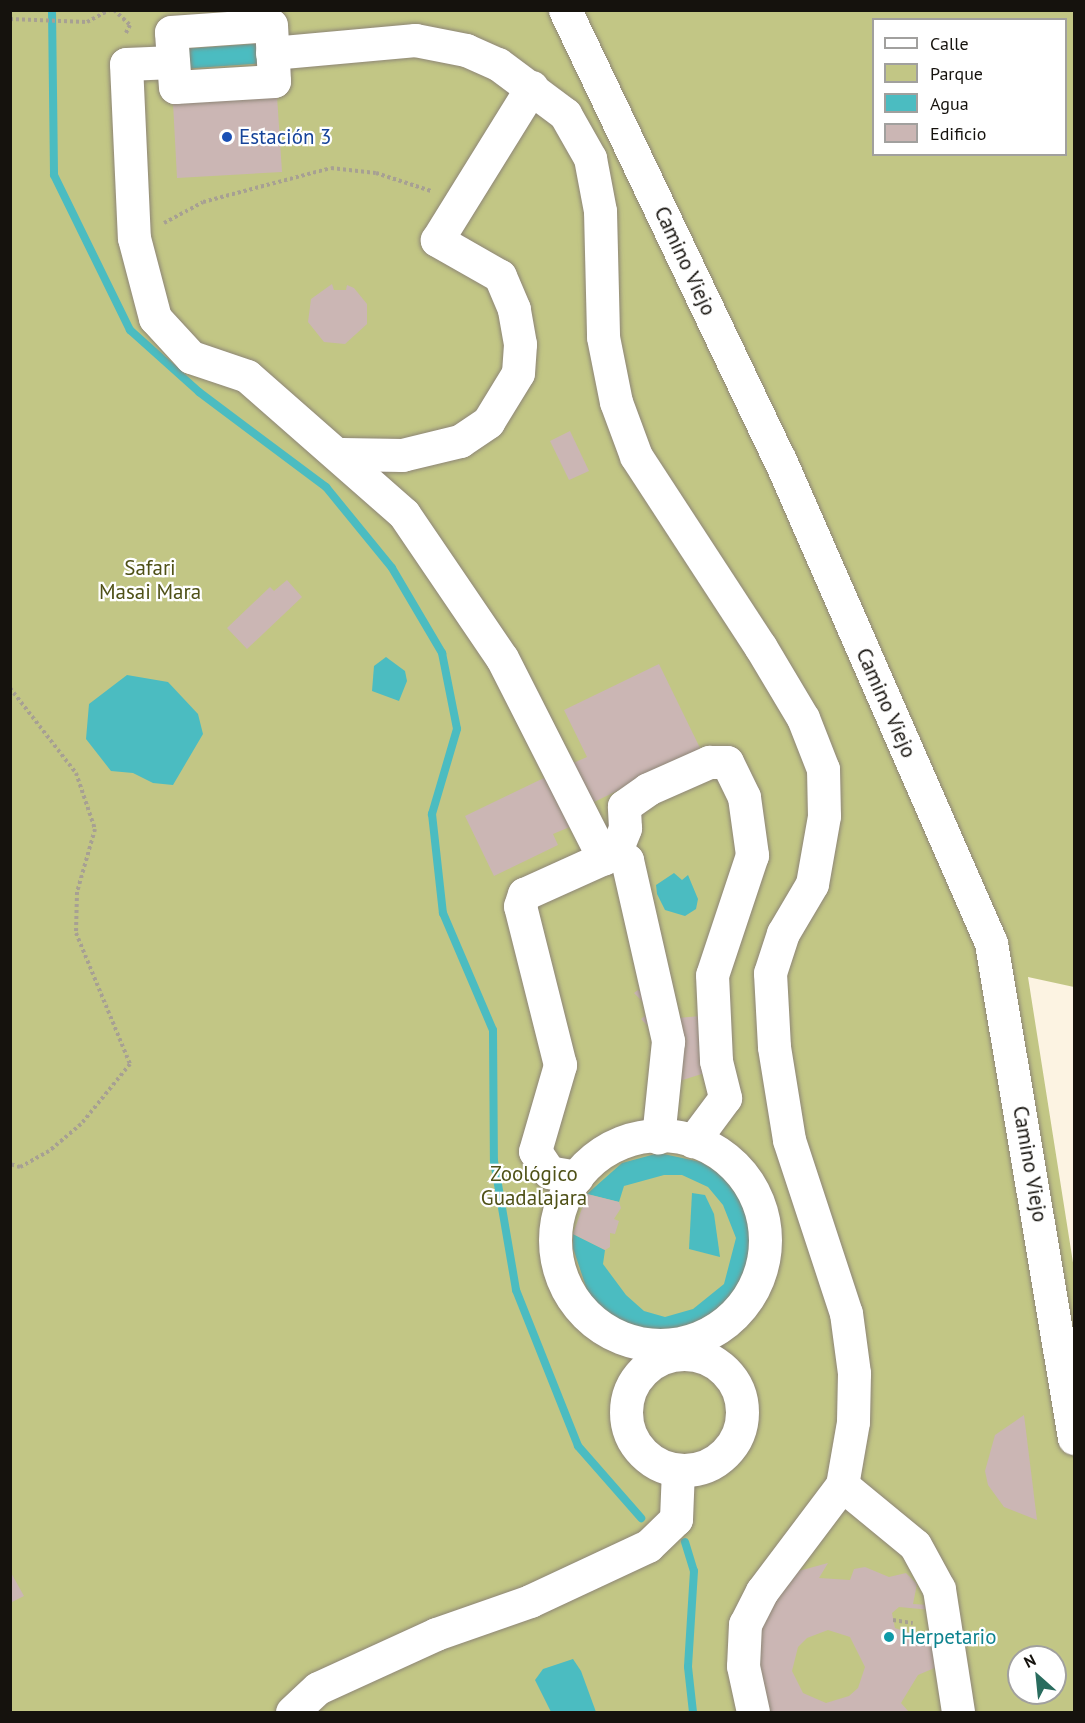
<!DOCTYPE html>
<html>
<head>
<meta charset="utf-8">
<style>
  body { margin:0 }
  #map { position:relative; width:1085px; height:1723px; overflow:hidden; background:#fcf3e2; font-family:"PT Sans",sans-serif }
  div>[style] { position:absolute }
  .green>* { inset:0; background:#c2c685 }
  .water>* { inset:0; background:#4bbcc1 }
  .stream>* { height:8px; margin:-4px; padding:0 4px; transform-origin:4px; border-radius:4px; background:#4bbcc1 }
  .building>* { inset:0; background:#cbb6b4 }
  .path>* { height:4px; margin-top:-2px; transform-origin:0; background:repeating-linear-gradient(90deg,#a7a093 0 3px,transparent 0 6px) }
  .roads { filter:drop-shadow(0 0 2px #8d8576) drop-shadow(0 0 2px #8d8576) }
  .minor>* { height:33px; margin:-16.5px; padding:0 16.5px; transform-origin:16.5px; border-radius:16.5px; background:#fff }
  .minor>.ring { margin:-16.5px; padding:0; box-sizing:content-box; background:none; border:33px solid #fff; border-radius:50% }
  .dots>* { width:16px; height:16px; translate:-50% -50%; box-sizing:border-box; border:3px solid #fff; border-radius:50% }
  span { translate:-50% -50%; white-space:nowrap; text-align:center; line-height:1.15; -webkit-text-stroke:4.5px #fff; paint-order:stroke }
  .transit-label { font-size:21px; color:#164399 }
  .left { translate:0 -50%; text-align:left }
  .street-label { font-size:21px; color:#15120d }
  .park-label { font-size:21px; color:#4f5117 }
  .culture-label { font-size:21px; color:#0d838f }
  .frame { position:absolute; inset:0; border:12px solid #15120d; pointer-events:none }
  .legend { position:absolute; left:872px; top:18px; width:195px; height:138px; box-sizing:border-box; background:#fff; border:2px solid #a1a09e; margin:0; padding:8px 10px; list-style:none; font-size:18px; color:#15120d }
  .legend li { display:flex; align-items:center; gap:12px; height:30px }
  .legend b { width:30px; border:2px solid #a1a09e }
  .north { position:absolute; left:1007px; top:1645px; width:60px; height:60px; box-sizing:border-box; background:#fff; border:2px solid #a1a09e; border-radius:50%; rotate:333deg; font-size:16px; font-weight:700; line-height:24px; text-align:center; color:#15120d }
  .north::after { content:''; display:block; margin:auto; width:21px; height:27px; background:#296c5e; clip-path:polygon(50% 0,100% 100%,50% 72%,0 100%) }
</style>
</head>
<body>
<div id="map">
  <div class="green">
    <i style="clip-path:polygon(evenodd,11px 11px,1074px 11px,1074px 987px,1028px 977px,1074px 1269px,1074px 1712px,11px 1712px,11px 11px,874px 20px,1066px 20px,1066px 154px,874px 154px,874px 20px,11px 11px,1019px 1657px,1055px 1657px,1055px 1693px,1019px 1693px,1019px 1657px)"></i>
  </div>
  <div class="water">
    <i style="clip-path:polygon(266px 43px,267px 63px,182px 69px,181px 49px)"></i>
    <i style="clip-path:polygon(386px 657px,405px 671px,407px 681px,399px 701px,372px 691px,374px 666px)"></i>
    <i style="clip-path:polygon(127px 675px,168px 682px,198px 714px,203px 734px,173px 785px,153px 783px,133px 773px,111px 771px,86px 739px,89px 704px)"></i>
    <i style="clip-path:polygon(674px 873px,682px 880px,688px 875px,698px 899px,696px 909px,685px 916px,665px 910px,657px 894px,656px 885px)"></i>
    <i style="clip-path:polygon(659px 1153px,701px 1162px,722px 1175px,747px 1209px,752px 1232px,749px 1270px,730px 1303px,697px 1326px,678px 1332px,629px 1326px,608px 1315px,588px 1293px,573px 1248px,573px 1234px,605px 1250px,603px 1264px,626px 1295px,644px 1311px,665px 1317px,693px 1309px,724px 1284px,736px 1238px,723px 1205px,708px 1187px,682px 1175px,664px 1175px,624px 1186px,619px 1202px,587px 1194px,622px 1163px)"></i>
    <i style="clip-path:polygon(692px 1193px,705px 1195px,714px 1214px,720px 1257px,689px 1249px)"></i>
    <i style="clip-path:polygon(573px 1659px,581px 1671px,596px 1712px,551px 1712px,535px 1680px,543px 1669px)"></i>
  </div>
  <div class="stream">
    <i style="left:52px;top:10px;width:165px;rotate:89.3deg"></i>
    <i style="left:54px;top:175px;width:173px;rotate:63.9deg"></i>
    <i style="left:130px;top:330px;width:93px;rotate:41.9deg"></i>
    <i style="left:199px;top:392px;width:159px;rotate:36.8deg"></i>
    <i style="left:326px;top:487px;width:104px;rotate:50.8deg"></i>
    <i style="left:392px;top:568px;width:99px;rotate:59.5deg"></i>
    <i style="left:442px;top:653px;width:77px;rotate:78.8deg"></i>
    <i style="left:457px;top:729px;width:89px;rotate:106.4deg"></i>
    <i style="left:432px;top:814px;width:100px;rotate:83.7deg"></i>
    <i style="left:443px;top:913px;width:127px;rotate:66.9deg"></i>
    <i style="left:493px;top:1030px;width:131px;rotate:89.6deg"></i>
    <i style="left:494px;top:1161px;width:131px;rotate:80.3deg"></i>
    <i style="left:516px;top:1290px;width:168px;rotate:68.3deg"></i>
    <i style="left:578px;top:1446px;width:96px;rotate:48.8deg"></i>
    <i style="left:685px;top:1542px;width:30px;rotate:73deg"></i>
    <i style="left:694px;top:1571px;width:96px;rotate:93.6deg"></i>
    <i style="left:688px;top:1667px;width:45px;rotate:83.7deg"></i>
  </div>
  <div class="building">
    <i style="clip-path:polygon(277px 96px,282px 172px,177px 178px,173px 103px)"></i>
    <i style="clip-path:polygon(332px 284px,334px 290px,346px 290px,347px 285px,354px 288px,367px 304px,367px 324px,345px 344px,324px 342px,308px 322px,311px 299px)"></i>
    <i style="clip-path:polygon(570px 431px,589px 471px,569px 480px,550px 441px)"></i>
    <i style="clip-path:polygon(287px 580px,302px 597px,247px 649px,227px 628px,270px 587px,274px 591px)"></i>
    <i style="clip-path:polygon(659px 664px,701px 750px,590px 804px,571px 764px,587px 757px,564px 710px)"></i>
    <i style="clip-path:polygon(548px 776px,572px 826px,553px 834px,558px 845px,494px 876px,465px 816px)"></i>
    <i style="clip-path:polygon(638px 990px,678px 1018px,700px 1016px,708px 1072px,670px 1084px,684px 1054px,679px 1032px,647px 1025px,641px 1019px,647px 1014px,645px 1004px,634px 993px)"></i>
    <i style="clip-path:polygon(587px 1194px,619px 1202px,621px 1208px,614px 1219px,619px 1221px,615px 1234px,610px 1233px,610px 1247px,605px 1250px,573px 1234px)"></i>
    <i style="clip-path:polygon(1024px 1415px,1037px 1520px,1004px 1507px,988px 1485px,985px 1471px,995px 1435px)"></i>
    <i style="clip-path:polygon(evenodd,828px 1563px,819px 1578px,850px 1580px,854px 1569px,865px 1567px,889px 1577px,906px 1573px,917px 1584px,913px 1604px,929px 1605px,955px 1585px,954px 1597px,931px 1610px,899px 1607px,892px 1613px,895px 1628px,935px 1641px,939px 1666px,918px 1675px,901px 1703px,909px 1712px,770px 1712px,759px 1696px,752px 1673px,769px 1579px,828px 1563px,828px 1630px,850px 1637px,865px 1667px,858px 1688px,849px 1696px,826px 1703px,803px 1693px,792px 1671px,798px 1647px,807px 1638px,828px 1630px)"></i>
    <i style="clip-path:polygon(10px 1571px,24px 1596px,10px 1603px)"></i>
  </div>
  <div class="path">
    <i style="left:114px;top:10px;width:22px;rotate:43deg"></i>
    <i style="left:130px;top:25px;width:9px;rotate:117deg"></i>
    <i style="left:10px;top:19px;width:77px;rotate:2.2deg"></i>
    <i style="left:87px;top:22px;width:26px;rotate:-28deg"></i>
    <i style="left:164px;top:223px;width:44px;rotate:-28.3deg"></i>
    <i style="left:203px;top:202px;width:132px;rotate:-14.9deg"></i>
    <i style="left:331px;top:168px;width:45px;rotate:6.3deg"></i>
    <i style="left:376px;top:173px;width:58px;rotate:18.1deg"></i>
    <i style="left:10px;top:688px;width:108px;rotate:52.2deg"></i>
    <i style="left:76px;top:773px;width:59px;rotate:71.3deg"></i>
    <i style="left:95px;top:829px;width:66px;rotate:105.9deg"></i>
    <i style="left:77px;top:892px;width:41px;rotate:91.4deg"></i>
    <i style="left:76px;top:933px;width:142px;rotate:67.6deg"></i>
    <i style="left:130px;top:1064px;width:77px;rotate:129.2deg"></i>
    <i style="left:81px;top:1124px;width:42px;rotate:139.8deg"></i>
    <i style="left:49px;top:1151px;width:33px;rotate:151deg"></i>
    <i style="left:20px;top:1167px;width:10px;rotate:-163deg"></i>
    <i style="left:893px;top:1620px;width:20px;rotate:9deg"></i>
  </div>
  <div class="roads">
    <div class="minor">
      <i style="left:565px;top:10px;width:499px;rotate:64.5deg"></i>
      <i style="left:780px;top:460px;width:527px;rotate:66.4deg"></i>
      <i style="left:991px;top:943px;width:502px;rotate:80.48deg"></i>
      <i style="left:271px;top:25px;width:56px;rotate:86.9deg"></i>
      <i style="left:274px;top:81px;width:99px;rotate:176.5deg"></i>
      <i style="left:175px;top:87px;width:55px;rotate:-94.2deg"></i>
      <i style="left:171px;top:32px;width:100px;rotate:-4deg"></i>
      <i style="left:272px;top:53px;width:144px;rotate:-5.2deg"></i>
      <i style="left:415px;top:40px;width:52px;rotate:11.1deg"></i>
      <i style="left:466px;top:50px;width:35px;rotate:24deg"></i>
      <i style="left:498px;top:64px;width:84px;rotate:36.7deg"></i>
      <i style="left:565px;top:114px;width:51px;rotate:60.4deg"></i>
      <i style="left:590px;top:158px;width:54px;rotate:79.3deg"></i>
      <i style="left:600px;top:211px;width:126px;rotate:88.6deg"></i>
      <i style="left:603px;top:337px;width:66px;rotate:78.7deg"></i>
      <i style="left:616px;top:402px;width:58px;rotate:69.7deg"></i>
      <i style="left:636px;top:456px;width:227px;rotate:56.9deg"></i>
      <i style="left:760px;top:646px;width:84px;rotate:59.2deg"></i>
      <i style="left:803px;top:718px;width:55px;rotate:68.6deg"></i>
      <i style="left:823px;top:769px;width:47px;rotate:88.8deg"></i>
      <i style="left:824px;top:816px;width:69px;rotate:100deg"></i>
      <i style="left:812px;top:884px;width:57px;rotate:120.6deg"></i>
      <i style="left:783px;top:933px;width:42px;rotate:108deg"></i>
      <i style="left:770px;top:973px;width:74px;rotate:86.9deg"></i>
      <i style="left:774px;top:1047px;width:94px;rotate:80.8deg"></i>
      <i style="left:789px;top:1140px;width:182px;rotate:71.8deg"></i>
      <i style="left:846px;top:1313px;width:61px;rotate:82.4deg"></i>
      <i style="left:854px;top:1373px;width:49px;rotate:91.2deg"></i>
      <i style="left:853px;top:1422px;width:64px;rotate:99.9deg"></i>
      <i style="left:842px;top:1485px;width:133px;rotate:127deg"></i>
      <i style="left:762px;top:1591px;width:37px;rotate:117deg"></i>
      <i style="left:745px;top:1624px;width:42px;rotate:92.7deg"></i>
      <i style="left:743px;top:1666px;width:47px;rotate:77.7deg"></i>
      <i style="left:173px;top:62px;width:47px;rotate:177.6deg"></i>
      <i style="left:126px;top:64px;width:174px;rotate:87.4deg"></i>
      <i style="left:134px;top:238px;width:83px;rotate:75.3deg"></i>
      <i style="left:155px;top:318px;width:53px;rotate:47.3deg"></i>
      <i style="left:191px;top:357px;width:59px;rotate:18.7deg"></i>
      <i style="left:247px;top:376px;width:209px;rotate:41.3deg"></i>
      <i style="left:404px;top:514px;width:174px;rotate:55.8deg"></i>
      <i style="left:502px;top:658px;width:225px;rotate:63.1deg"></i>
      <i style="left:342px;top:454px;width:60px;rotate:1deg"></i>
      <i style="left:402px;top:455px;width:60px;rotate:-13.6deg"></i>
      <i style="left:460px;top:441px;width:34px;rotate:-34deg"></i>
      <i style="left:488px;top:422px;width:57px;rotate:-58.5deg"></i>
      <i style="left:518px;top:373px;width:29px;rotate:-86deg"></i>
      <i style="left:520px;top:344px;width:36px;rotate:-100deg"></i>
      <i style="left:514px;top:309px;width:36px;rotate:-113deg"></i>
      <i style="left:500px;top:276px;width:73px;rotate:-150.3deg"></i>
      <i style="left:437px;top:240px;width:180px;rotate:-58.2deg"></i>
      <i style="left:615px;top:853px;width:14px;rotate:30deg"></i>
      <i style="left:627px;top:860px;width:186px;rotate:77.2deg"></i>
      <i style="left:668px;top:1041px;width:97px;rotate:95.9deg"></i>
      <i class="ring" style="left:555px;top:1135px;width:177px;height:177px"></i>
      <i style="left:577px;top:1177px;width:28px;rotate:-170deg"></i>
      <i style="left:549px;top:1172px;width:25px;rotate:-124deg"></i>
      <i style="left:535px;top:1151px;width:90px;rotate:-73.8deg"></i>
      <i style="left:560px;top:1065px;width:164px;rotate:-104.1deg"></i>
      <i style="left:520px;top:906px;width:13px;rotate:-72deg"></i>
      <i style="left:524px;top:894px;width:100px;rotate:-24.3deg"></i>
      <i style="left:615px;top:853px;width:27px;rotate:-68deg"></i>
      <i style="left:625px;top:828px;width:22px;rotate:-93deg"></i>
      <i style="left:624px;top:806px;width:29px;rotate:-35deg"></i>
      <i style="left:648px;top:789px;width:67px;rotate:-23.9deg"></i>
      <i style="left:709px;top:762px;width:18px"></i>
      <i style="left:727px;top:762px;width:39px;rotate:64deg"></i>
      <i style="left:744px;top:797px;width:59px;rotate:82.1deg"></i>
      <i style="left:752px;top:855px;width:126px;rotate:108.4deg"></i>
      <i style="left:712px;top:975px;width:86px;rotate:87.3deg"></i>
      <i style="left:716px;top:1061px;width:38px;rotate:76deg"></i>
      <i style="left:725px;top:1098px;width:54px;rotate:126.7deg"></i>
      <i class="ring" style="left:626px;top:1354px;width:83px;height:83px"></i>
      <i style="left:842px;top:1485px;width:94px;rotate:39.4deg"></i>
      <i style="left:915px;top:1545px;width:50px;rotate:61.4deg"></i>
      <i style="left:939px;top:1589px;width:124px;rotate:81.2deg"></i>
      <i style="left:292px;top:1712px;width:35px;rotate:-43deg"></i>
      <i style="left:318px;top:1688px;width:130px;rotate:-24.6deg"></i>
      <i style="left:436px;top:1634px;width:100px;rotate:-19.3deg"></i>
      <i style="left:530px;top:1601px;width:130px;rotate:-25deg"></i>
      <i style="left:648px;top:1546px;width:39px;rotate:-44deg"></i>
      <i style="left:676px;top:1519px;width:49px;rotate:-87.7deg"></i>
    </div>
  </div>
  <div class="dots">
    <i style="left:227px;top:137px;background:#1a4fb4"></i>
    <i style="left:889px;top:1637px;background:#0f9aa8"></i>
  </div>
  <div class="transit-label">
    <span class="left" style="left:239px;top:137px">Estación 3</span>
  </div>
  <div class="street-label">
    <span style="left:685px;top:261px;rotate:65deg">Camino Viejo</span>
    <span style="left:886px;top:703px;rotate:66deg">Camino Viejo</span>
    <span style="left:1030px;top:1164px;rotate:80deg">Camino Viejo</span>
  </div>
  <div class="park-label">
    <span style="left:150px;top:580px">Safari<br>Masai Mara</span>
    <span style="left:534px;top:1186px">Zoológico<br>Guadalajara</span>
  </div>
  <div class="culture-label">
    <span class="left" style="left:901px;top:1637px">Herpetario</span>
  </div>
  <div class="frame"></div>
  <ul class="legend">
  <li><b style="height:8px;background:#fff"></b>Calle</li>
  <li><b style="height:16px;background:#c2c685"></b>Parque</li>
  <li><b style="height:16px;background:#4bbcc1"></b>Agua</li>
  <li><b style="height:16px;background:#cbb6b4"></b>Edificio</li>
  </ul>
  <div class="north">N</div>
</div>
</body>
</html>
